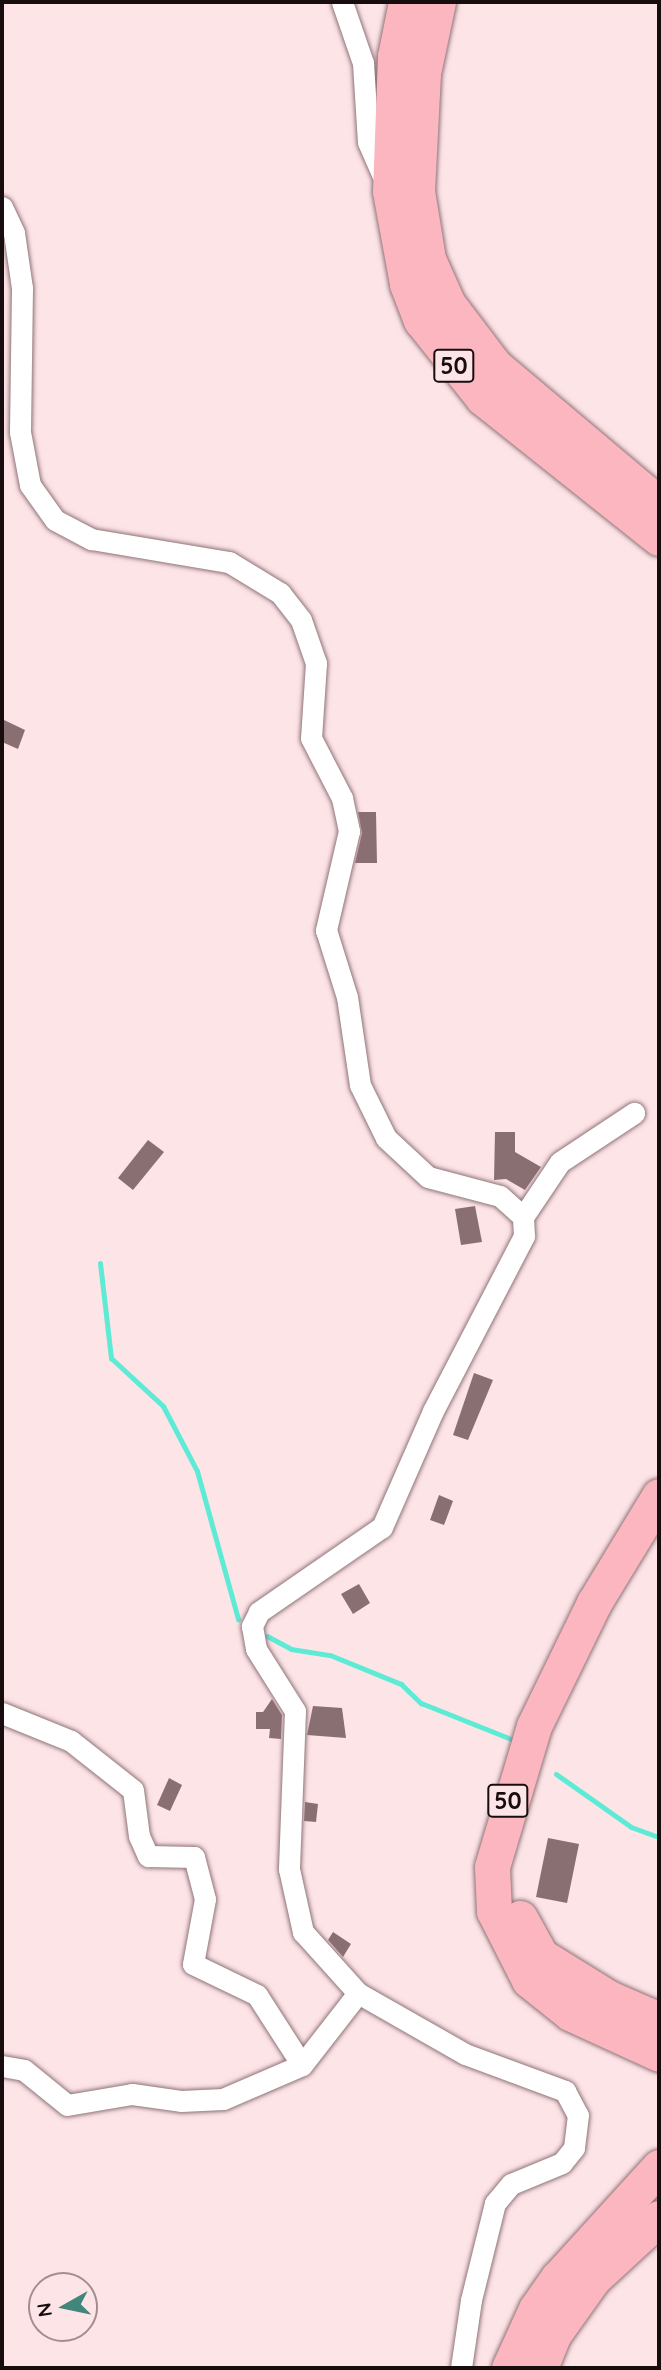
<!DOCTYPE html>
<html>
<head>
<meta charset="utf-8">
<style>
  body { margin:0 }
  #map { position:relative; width:661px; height:2370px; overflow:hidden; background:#fde4e7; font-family:Quicksand,sans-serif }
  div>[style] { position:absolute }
  .stream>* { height:5px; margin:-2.5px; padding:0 2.5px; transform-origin:2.5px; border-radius:2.5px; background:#5eebd5 }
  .building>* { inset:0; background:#8a6f72 }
  .roads { filter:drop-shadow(0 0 2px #8f7478) drop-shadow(0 0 2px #8f7478) }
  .minor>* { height:21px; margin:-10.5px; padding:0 10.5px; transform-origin:10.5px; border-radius:10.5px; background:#fff }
  .trunk>* { height:35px; margin:-17.5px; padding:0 17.5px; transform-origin:17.5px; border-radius:17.5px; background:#fbb6c0 }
  span { translate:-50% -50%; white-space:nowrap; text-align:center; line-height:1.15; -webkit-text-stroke:5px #fde4e7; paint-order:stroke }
  .shield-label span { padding:2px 5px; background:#fde4e7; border:2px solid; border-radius:5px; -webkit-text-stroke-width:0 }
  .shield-label { font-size:23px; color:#170d0f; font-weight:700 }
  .frame { position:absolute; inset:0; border:4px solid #170d0f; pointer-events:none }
  .north { position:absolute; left:28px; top:2272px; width:70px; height:70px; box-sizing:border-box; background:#fde4e7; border:2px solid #a18e91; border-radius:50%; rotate:261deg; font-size:19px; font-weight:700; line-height:28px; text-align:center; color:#170d0f }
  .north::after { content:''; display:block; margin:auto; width:24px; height:32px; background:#42867b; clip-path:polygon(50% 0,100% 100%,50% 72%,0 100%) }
</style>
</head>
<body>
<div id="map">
  <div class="stream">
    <i style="left:100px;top:1263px;width:96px;rotate:83.4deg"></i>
    <i style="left:111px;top:1358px;width:71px;rotate:42.7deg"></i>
    <i style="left:163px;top:1406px;width:73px;rotate:62.4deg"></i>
    <i style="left:197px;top:1471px;width:154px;rotate:74.5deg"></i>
    <i style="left:267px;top:1636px;width:27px;rotate:28deg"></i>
    <i style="left:291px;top:1649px;width:39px;rotate:9deg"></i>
    <i style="left:330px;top:1655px;width:77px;rotate:22.2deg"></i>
    <i style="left:401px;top:1684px;width:28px;rotate:44deg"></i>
    <i style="left:421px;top:1703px;width:97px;rotate:21.8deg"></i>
    <i style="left:556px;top:1774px;width:92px;rotate:35.2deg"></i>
    <i style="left:631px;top:1827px;width:30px;rotate:20deg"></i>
  </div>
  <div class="building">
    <i style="clip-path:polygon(2px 719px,25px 730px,18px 749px,2px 742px)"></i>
    <i style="clip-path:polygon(358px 812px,376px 812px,377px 863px,355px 863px,362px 833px)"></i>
    <i style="clip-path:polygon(495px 1132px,515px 1132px,515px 1152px,541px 1167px,525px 1190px,506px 1179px,494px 1180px)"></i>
    <i style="clip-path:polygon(148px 1140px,164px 1152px,133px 1190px,118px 1178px)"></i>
    <i style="clip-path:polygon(475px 1206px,482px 1242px,461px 1245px,455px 1209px)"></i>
    <i style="clip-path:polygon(474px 1373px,493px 1380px,468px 1440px,453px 1435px)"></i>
    <i style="clip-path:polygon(439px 1495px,453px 1501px,444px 1525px,430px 1520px)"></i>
    <i style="clip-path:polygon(359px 1584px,370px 1603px,353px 1614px,341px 1594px)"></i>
    <i style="clip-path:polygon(272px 1699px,282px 1715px,281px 1739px,269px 1738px,270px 1729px,256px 1729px,256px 1712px,263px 1712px)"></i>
    <i style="clip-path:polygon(313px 1706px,342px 1708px,346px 1738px,307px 1735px)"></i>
    <i style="clip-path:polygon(169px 1778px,182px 1785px,170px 1811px,157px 1805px)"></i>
    <i style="clip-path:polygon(305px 1802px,318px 1804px,316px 1822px,304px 1821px)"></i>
    <i style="clip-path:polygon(548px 1838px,579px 1844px,567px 1903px,536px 1897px)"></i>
    <i style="clip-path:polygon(333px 1932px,351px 1944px,343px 1957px,328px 1940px)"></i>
  </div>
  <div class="roads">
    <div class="minor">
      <i style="left:342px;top:2px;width:65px;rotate:71deg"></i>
      <i style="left:363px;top:63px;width:79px;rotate:86.4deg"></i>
      <i style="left:368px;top:142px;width:43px;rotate:66.4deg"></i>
      <i style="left:2px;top:207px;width:29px;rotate:65deg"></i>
      <i style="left:14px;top:233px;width:56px;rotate:81.7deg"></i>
      <i style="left:22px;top:288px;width:144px;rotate:90.8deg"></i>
      <i style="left:20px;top:432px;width:54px;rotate:79.3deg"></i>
      <i style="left:30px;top:485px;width:43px;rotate:54.5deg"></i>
      <i style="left:55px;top:520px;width:41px;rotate:27.8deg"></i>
      <i style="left:91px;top:539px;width:140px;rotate:9.5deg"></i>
      <i style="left:229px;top:562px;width:60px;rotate:31.3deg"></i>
      <i style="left:280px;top:593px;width:34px;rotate:52deg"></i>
      <i style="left:301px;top:620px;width:46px;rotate:70.8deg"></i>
      <i style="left:316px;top:663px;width:75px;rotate:93.8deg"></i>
      <i style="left:311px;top:738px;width:68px;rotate:62.7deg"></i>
      <i style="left:342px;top:798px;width:34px;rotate:78deg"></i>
      <i style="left:349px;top:831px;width:102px;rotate:103.1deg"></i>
      <i style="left:326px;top:930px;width:70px;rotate:72.6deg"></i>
      <i style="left:347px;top:997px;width:89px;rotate:81.6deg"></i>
      <i style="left:360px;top:1085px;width:59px;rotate:63.9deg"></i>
      <i style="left:386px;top:1138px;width:57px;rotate:42.9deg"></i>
      <i style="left:428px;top:1177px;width:74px;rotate:14.8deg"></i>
      <i style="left:500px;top:1196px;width:31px;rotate:42deg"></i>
      <i style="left:523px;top:1217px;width:19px;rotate:87deg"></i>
      <i style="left:524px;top:1236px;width:197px;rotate:117.5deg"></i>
      <i style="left:433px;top:1411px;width:127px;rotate:113.7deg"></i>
      <i style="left:382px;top:1527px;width:150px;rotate:145.4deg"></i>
      <i style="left:259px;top:1612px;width:16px;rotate:117deg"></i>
      <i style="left:252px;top:1626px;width:23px;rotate:80deg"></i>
      <i style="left:256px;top:1649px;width:73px;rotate:57.8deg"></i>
      <i style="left:295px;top:1711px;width:158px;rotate:92.2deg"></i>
      <i style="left:289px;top:1869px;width:65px;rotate:77.5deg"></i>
      <i style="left:303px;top:1932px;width:82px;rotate:48deg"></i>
      <i style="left:358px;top:1993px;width:123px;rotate:29.7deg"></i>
      <i style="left:465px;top:2054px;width:107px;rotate:20.3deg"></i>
      <i style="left:565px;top:2091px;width:27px;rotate:62deg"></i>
      <i style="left:578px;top:2115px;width:33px;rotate:97deg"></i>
      <i style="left:574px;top:2148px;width:19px;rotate:129deg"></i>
      <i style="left:562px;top:2163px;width:55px;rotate:157.6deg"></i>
      <i style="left:511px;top:2184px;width:25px;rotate:130deg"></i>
      <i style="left:495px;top:2203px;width:100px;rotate:103.9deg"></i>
      <i style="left:471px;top:2300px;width:69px;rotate:98.4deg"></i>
      <i style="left:523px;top:1217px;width:66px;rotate:-56.1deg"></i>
      <i style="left:560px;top:1162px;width:89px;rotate:-33.5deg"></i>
      <i style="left:2px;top:1713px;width:74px;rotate:22.1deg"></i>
      <i style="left:71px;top:1741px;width:79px;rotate:38.3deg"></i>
      <i style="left:133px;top:1790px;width:46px;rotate:82.6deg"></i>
      <i style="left:139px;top:1836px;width:22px;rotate:66deg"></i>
      <i style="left:148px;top:1856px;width:46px;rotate:1.2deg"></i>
      <i style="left:194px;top:1857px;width:43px;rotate:75.3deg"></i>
      <i style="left:205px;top:1899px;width:66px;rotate:100.5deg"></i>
      <i style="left:193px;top:1964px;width:71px;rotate:25.8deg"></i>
      <i style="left:257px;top:1995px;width:83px;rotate:57.3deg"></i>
      <i style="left:2px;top:2066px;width:22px;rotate:10deg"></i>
      <i style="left:24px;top:2070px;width:55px;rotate:39.1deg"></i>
      <i style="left:67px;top:2105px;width:66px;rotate:-9.6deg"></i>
      <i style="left:132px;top:2094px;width:49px;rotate:8.1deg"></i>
      <i style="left:181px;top:2101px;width:42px;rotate:-2.7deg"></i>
      <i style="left:223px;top:2099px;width:86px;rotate:-23.3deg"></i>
      <i style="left:302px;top:2065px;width:91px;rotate:-52.1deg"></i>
    </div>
    <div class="trunk">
      <i style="left:406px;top:2px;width:55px;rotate:101.5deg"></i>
      <i style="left:395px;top:56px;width:135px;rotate:92.1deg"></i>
      <i style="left:390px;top:191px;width:95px;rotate:79.6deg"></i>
      <i style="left:407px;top:284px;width:39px;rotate:69deg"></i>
      <i style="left:421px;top:320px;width:100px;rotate:51.5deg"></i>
      <i style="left:483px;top:398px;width:225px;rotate:38.5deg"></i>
      <i style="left:438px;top:2px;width:73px;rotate:101.9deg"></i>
      <i style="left:423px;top:73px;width:118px;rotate:92.9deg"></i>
      <i style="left:417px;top:191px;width:69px;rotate:80.8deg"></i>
      <i style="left:428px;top:259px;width:49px;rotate:66deg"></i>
      <i style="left:448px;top:304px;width:78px;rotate:52.8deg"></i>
      <i style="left:495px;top:366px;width:214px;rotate:40.1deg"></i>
      <i style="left:659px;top:1496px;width:125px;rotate:121.3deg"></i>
      <i style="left:594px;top:1603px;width:137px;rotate:116deg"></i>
      <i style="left:534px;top:1726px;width:147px;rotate:106.6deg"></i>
      <i style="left:492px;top:1867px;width:44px;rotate:87.4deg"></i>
      <i style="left:494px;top:1911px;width:77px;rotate:63.1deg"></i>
      <i style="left:529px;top:1980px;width:53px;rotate:38.8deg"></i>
      <i style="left:570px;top:2013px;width:98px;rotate:24.7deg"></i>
      <i style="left:520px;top:1918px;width:43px;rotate:61.1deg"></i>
      <i style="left:541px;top:1956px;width:80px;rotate:31.7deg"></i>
      <i style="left:609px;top:1998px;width:55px;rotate:23.7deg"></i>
      <i style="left:509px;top:2368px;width:65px;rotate:-65.4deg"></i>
      <i style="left:536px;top:2309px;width:38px;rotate:-55deg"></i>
      <i style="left:558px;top:2278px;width:150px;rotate:-47.7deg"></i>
      <i style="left:540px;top:2368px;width:37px;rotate:-68deg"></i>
      <i style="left:554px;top:2334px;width:67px;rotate:-54.7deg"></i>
      <i style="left:593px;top:2279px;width:90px;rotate:-42.7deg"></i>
    </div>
  </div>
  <div class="shield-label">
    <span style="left:454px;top:366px">50</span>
    <span style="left:508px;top:1801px">50</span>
  </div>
  <div class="frame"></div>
  <div class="north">N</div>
</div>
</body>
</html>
